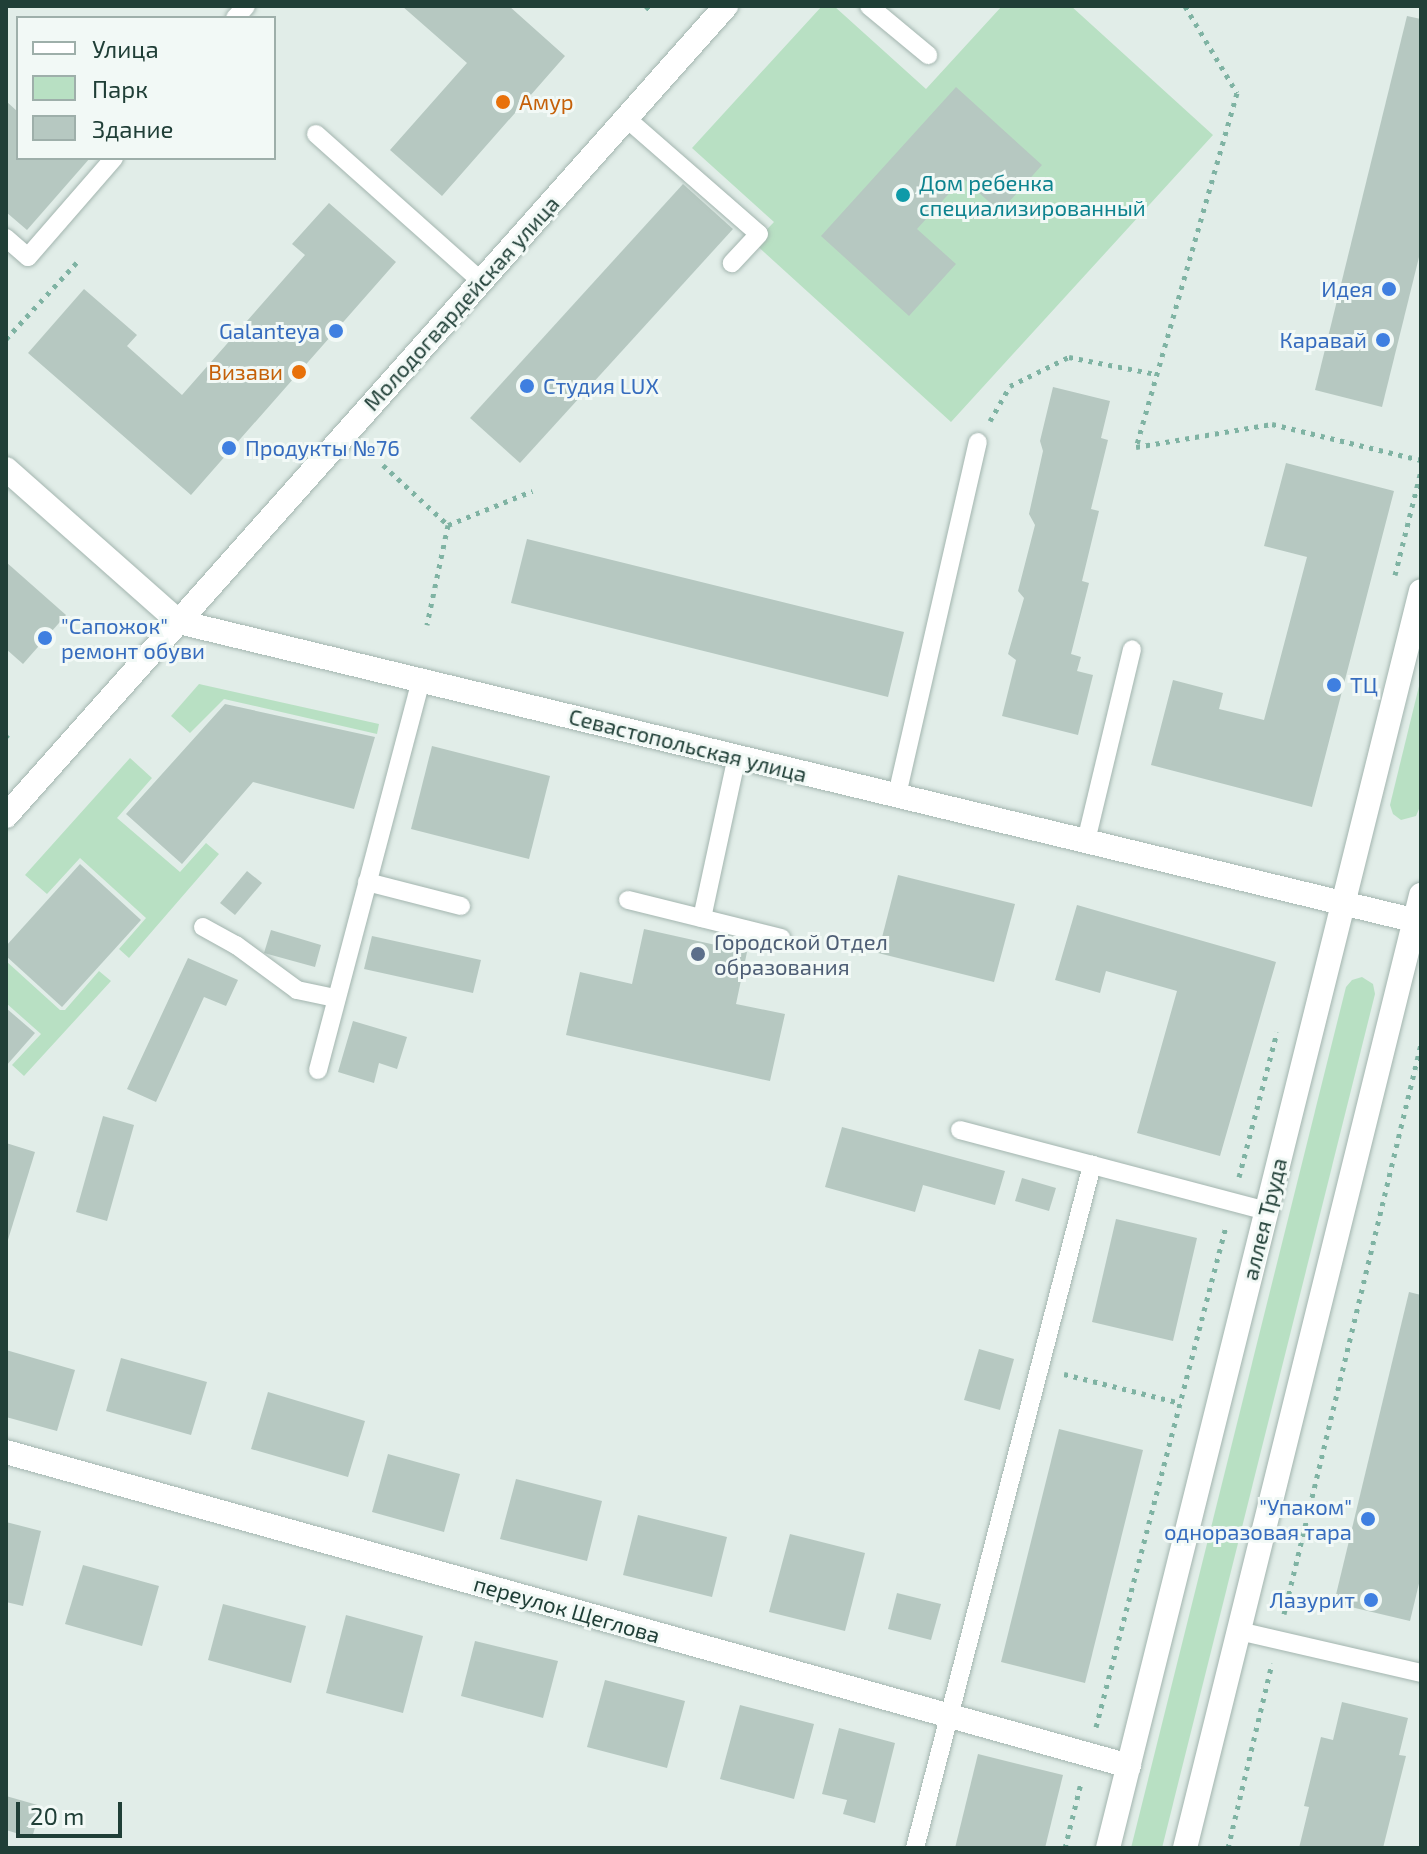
<!DOCTYPE html>
<html>
<head>
<meta charset="utf-8">
<style>
  body { margin:0 }
  #map { position:relative; width:1427px; height:1854px; overflow:hidden; background:#e1ede8; font-family:"Exo 2",sans-serif }
  div>[style] { position:absolute }
  .green>* { inset:0; background:#b8e0c3 }
  .building>* { inset:0; background:#b6c8c1 }
  .path>* { height:5px; margin-top:-2.5px; transform-origin:0; background:repeating-linear-gradient(90deg,#7fb3a3 0 4px,transparent 0 10px) }
  .roads { filter:drop-shadow(0 0 2px #a3b5af) drop-shadow(0 0 2px #a3b5af) }
  .lane>* { height:18px; margin:-9px; padding:0 9px; transform-origin:9px; border-radius:9px; background:#fff }
  .street>* { height:24px; margin:-12px; padding:0 12px; transform-origin:12px; border-radius:12px; background:#fff }
  .secondary>* { height:24px; margin:-12px; padding:0 12px; transform-origin:12px; border-radius:12px; background:#fff }
  .dots>* { width:22px; height:22px; translate:-50% -50%; box-sizing:border-box; border:4px solid #f2f9f6; border-radius:50% }
  span { translate:-50% -50%; white-space:nowrap; text-align:center; line-height:1.15; -webkit-text-stroke:6px #f2f9f6; paint-order:stroke }
  .food-label { font-size:22px; color:#c56008 }
  .left { translate:0 -50%; text-align:left }
  .right { translate:-100% -50%; text-align:right }
  .culture-label { font-size:22px; color:#0d838f }
  .shop-label { font-size:22px; color:#366cbe }
  .street-label { font-size:22px; color:#203f37 }
  .service-label { font-size:22px; color:#4e5e75 }
  .frame { position:absolute; inset:0; border:8px solid #203f37; pointer-events:none }
  .legend { position:absolute; left:16px; top:16px; width:260px; height:144px; box-sizing:border-box; background:#f2f9f6; border:2px solid #9eafaa; margin:0; padding:10px 14px; list-style:none; font-size:24px; color:#203f37 }
  .legend li { display:flex; align-items:center; gap:16px; height:40px }
  .legend b { width:40px; border:2px solid #9eafaa }
  .scale { position:absolute; left:16px; top:1802px; width:106px; height:36px; box-sizing:border-box; border:4px solid #203f37; border-top:0; padding-left:10px; font-size:24px; line-height:28px; white-space:nowrap; color:#203f37; -webkit-text-stroke:6px #f2f9f6; paint-order:stroke }
</style>
</head>
<body>
<div id="map">
  <div class="green">
    <i style="clip-path:polygon(822px 6px,834px 6px,926px 89px,1002px 6px,1071px 6px,1213px 135px,951px 422px,754px 243px,774px 222px,692px 148px)"></i>
    <i style="clip-path:polygon(1421px 678px,1421px 804px,1416px 816px,1401px 820px,1393px 814px,1390px 805px)"></i>
    <i style="clip-path:polygon(199px 684px,379px 724px,377px 734px,224px 699px,190px 733px,171px 716px)"></i>
    <i style="clip-path:polygon(130px 758px,152px 778px,117px 818px,180px 872px,206px 843px,219px 854px,129px 958px,119px 949px,146px 918px,80px 858px,47px 894px,25px 875px)"></i>
    <i style="clip-path:polygon(6px 961px,60px 1010px,65px 1010px,99px 971px,111px 981px,24px 1076px,12px 1065px,41px 1034px,6px 1003px)"></i>
    <i style="clip-path:polygon(1362px 977px,1373px 984px,1375px 994px,1162px 1848px,1131px 1848px,1346px 987px,1352px 980px)"></i>
  </div>
  <div class="building">
    <i style="clip-path:polygon(402px 6px,509px 6px,565px 56px,442px 196px,390px 150px,467px 63px)"></i>
    <i style="clip-path:polygon(1407px 16px,1421px 19px,1421px 249px,1382px 407px,1315px 390px)"></i>
    <i style="clip-path:polygon(956px 87px,1042px 165px,1000px 212px,963px 178px,917px 229px,956px 264px,909px 316px,821px 236px)"></i>
    <i style="clip-path:polygon(6px 101px,18px 112px,18px 158px,90px 158px,27px 230px,6px 212px)"></i>
    <i style="clip-path:polygon(683px 184px,733px 229px,520px 463px,470px 418px)"></i>
    <i style="clip-path:polygon(329px 203px,396px 262px,191px 495px,28px 353px,84px 289px,137px 335px,127px 346px,182px 395px,305px 255px,292px 244px)"></i>
    <i style="clip-path:polygon(1053px 387px,1110px 401px,1101px 438px,1108px 440px,1091px 509px,1099px 511px,1082px 581px,1089px 583px,1071px 654px,1081px 657px,1077px 671px,1093px 675px,1078px 735px,1002px 716px,1016px 660px,1008px 654px,1024px 598px,1018px 591px,1035px 525px,1029px 514px,1043px 451px,1040px 441px)"></i>
    <i style="clip-path:polygon(1286px 463px,1394px 491px,1312px 807px,1151px 765px,1173px 680px,1223px 693px,1219px 709px,1264px 720px,1307px 557px,1264px 546px)"></i>
    <i style="clip-path:polygon(527px 539px,904px 632px,888px 697px,511px 603px)"></i>
    <i style="clip-path:polygon(6px 562px,66px 615px,23px 664px,6px 649px)"></i>
    <i style="clip-path:polygon(225px 704px,375px 737px,354px 809px,253px 782px,182px 864px,126px 814px)"></i>
    <i style="clip-path:polygon(432px 746px,550px 776px,529px 859px,411px 829px)"></i>
    <i style="clip-path:polygon(80px 864px,141px 920px,62px 1007px,6px 956px,6px 946px)"></i>
    <i style="clip-path:polygon(247px 871px,262px 883px,235px 915px,220px 903px)"></i>
    <i style="clip-path:polygon(898px 875px,1015px 904px,994px 982px,878px 953px)"></i>
    <i style="clip-path:polygon(1077px 905px,1276px 962px,1220px 1156px,1137px 1133px,1177px 991px,1106px 971px,1100px 993px,1055px 980px)"></i>
    <i style="clip-path:polygon(644px 929px,747px 952px,736px 1004px,785px 1014px,770px 1081px,566px 1035px,580px 972px,632px 984px)"></i>
    <i style="clip-path:polygon(271px 930px,321px 945px,315px 967px,264px 953px)"></i>
    <i style="clip-path:polygon(372px 936px,481px 960px,473px 993px,364px 969px)"></i>
    <i style="clip-path:polygon(188px 958px,238px 980px,226px 1006px,204px 997px,156px 1102px,127px 1089px)"></i>
    <i style="clip-path:polygon(6px 1008px,35px 1033px,6px 1066px)"></i>
    <i style="clip-path:polygon(353px 1021px,407px 1037px,397px 1069px,379px 1063px,374px 1083px,338px 1072px)"></i>
    <i style="clip-path:polygon(103px 1116px,134px 1125px,107px 1221px,76px 1212px)"></i>
    <i style="clip-path:polygon(842px 1127px,1005px 1171px,995px 1205px,923px 1185px,915px 1212px,825px 1187px)"></i>
    <i style="clip-path:polygon(6px 1143px,35px 1152px,7px 1243px,6px 1243px)"></i>
    <i style="clip-path:polygon(1022px 1178px,1056px 1188px,1049px 1211px,1015px 1201px)"></i>
    <i style="clip-path:polygon(1116px 1219px,1197px 1238px,1173px 1341px,1092px 1322px)"></i>
    <i style="clip-path:polygon(1409px 1292px,1421px 1295px,1421px 1575px,1410px 1621px,1334px 1603px)"></i>
    <i style="clip-path:polygon(979px 1349px,1014px 1359px,1000px 1410px,964px 1400px)"></i>
    <i style="clip-path:polygon(6px 1350px,75px 1370px,57px 1431px,6px 1417px)"></i>
    <i style="clip-path:polygon(121px 1358px,207px 1382px,191px 1435px,106px 1411px)"></i>
    <i style="clip-path:polygon(268px 1392px,365px 1421px,348px 1477px,251px 1449px)"></i>
    <i style="clip-path:polygon(1059px 1429px,1143px 1450px,1085px 1683px,1001px 1662px)"></i>
    <i style="clip-path:polygon(388px 1454px,460px 1474px,444px 1532px,372px 1512px)"></i>
    <i style="clip-path:polygon(516px 1479px,602px 1501px,587px 1561px,500px 1539px)"></i>
    <i style="clip-path:polygon(638px 1515px,727px 1537px,712px 1597px,623px 1575px)"></i>
    <i style="clip-path:polygon(6px 1522px,41px 1531px,23px 1606px,6px 1602px)"></i>
    <i style="clip-path:polygon(790px 1534px,865px 1553px,845px 1631px,769px 1612px)"></i>
    <i style="clip-path:polygon(83px 1565px,159px 1586px,142px 1646px,65px 1624px)"></i>
    <i style="clip-path:polygon(897px 1593px,941px 1604px,931px 1640px,888px 1629px)"></i>
    <i style="clip-path:polygon(223px 1604px,306px 1626px,291px 1683px,208px 1660px)"></i>
    <i style="clip-path:polygon(346px 1615px,423px 1636px,403px 1713px,326px 1693px)"></i>
    <i style="clip-path:polygon(475px 1641px,558px 1661px,543px 1718px,461px 1696px)"></i>
    <i style="clip-path:polygon(605px 1680px,685px 1701px,667px 1768px,587px 1747px)"></i>
    <i style="clip-path:polygon(1342px 1702px,1408px 1718px,1399px 1755px,1406px 1756px,1383px 1848px,1299px 1848px,1309px 1807px,1304px 1806px,1321px 1737px,1333px 1740px)"></i>
    <i style="clip-path:polygon(740px 1705px,814px 1724px,794px 1799px,720px 1779px)"></i>
    <i style="clip-path:polygon(839px 1728px,895px 1743px,875px 1823px,843px 1814px,847px 1800px,822px 1794px)"></i>
    <i style="clip-path:polygon(978px 1754px,1063px 1775px,1045px 1848px,955px 1848px)"></i>
    <i style="clip-path:polygon(6px 1796px,41px 1806px,32px 1838px,6px 1830px)"></i>
  </div>
  <div class="path">
    <i style="left:646px;top:6px;width:7px;rotate:45deg"></i>
    <i style="left:1185px;top:6px;width:101px;rotate:59.1deg"></i>
    <i style="left:1237px;top:93px;width:368px;rotate:105.9deg"></i>
    <i style="left:1136px;top:447px;width:138px;rotate:-9.6deg"></i>
    <i style="left:1272px;top:424px;width:153px;rotate:13.6deg"></i>
    <i style="left:6px;top:339px;width:105px;rotate:-47.3deg"></i>
    <i style="left:990px;top:421px;width:40px;rotate:-60.3deg"></i>
    <i style="left:1010px;top:386px;width:66px;rotate:-26.2deg"></i>
    <i style="left:1069px;top:357px;width:89px;rotate:11.1deg"></i>
    <i style="left:383px;top:465px;width:88px;rotate:42.7deg"></i>
    <i style="left:448px;top:525px;width:102px;rotate:101.9deg"></i>
    <i style="left:448px;top:525px;width:91px;rotate:-22deg"></i>
    <i style="left:1395px;top:575px;width:107px;rotate:-76deg"></i>
    <i style="left:6px;top:736px;width:3px;rotate:45deg"></i>
    <i style="left:1239px;top:1177px;width:150px;rotate:-75.3deg"></i>
    <i style="left:1064px;top:1374px;width:120px;rotate:14deg"></i>
    <i style="left:1284px;top:1614px;width:586px;rotate:-76.49deg"></i>
    <i style="left:1096px;top:1727px;width:518px;rotate:-75.45deg"></i>
    <i style="left:1065px;top:1848px;width:67px;rotate:-76.2deg"></i>
    <i style="left:1228px;top:1848px;width:190px;rotate:-76.6deg"></i>
  </div>
  <div class="roads">
    <div class="lane">
      <i style="left:869px;top:6px;width:77px;rotate:39.7deg"></i>
      <i style="left:235px;top:18px;width:16px;rotate:-47deg"></i>
      <i style="left:626px;top:118px;width:176px;rotate:41.1deg"></i>
      <i style="left:759px;top:234px;width:40px;rotate:133deg"></i>
      <i style="left:316px;top:134px;width:221px;rotate:41.7deg"></i>
      <i style="left:6px;top:238px;width:29px;rotate:41deg"></i>
      <i style="left:28px;top:257px;width:131px;rotate:-49deg"></i>
      <i style="left:897px;top:795px;width:362px;rotate:-77.1deg"></i>
      <i style="left:1086px;top:841px;width:197px;rotate:-76.5deg"></i>
      <i style="left:367px;top:882px;width:97px;rotate:14.3deg"></i>
      <i style="left:628px;top:900px;width:158px;rotate:13.9deg"></i>
      <i style="left:702px;top:918px;width:166px;rotate:-77.8deg"></i>
      <i style="left:203px;top:927px;width:38px;rotate:29deg"></i>
      <i style="left:236px;top:945px;width:76px;rotate:36.4deg"></i>
      <i style="left:297px;top:990px;width:40px;rotate:12deg"></i>
      <i style="left:318px;top:1070px;width:402px;rotate:-75.2deg"></i>
      <i style="left:960px;top:1130px;width:317px;rotate:14.8deg"></i>
      <i style="left:1239px;top:1631px;width:187px;rotate:13deg"></i>
      <i style="left:915px;top:1848px;width:706px;rotate:-75.47deg"></i>
    </div>
    <div class="street">
      <i style="left:6px;top:469px;width:231px;rotate:41.5deg"></i>
      <i style="left:179px;top:622px;width:1278px;rotate:13.58deg"></i>
      <i style="left:6px;top:816px;width:1084px;rotate:-48.37deg"></i>
      <i style="left:6px;top:1452px;width:1166px;rotate:15.62deg"></i>
    </div>
    <div class="secondary">
      <i style="left:1108px;top:1848px;width:1295px;rotate:-76.02deg"></i>
      <i style="left:1185px;top:1848px;width:982px;rotate:-76.09deg"></i>
    </div>
  </div>
  <div class="dots">
    <i style="left:503px;top:102px;background:#e8710a"></i>
    <i style="left:903px;top:195px;background:#0f9aa8"></i>
    <i style="left:1389px;top:289px;background:#3f7fe0"></i>
    <i style="left:336px;top:331px;background:#3f7fe0"></i>
    <i style="left:1383px;top:340px;background:#3f7fe0"></i>
    <i style="left:299px;top:372px;background:#e8710a"></i>
    <i style="left:527px;top:386px;background:#3f7fe0"></i>
    <i style="left:229px;top:448px;background:#3f7fe0"></i>
    <i style="left:45px;top:638px;background:#3f7fe0"></i>
    <i style="left:1334px;top:685px;background:#3f7fe0"></i>
    <i style="left:698px;top:954px;background:#5c6f8a"></i>
    <i style="left:1368px;top:1519px;background:#3f7fe0"></i>
    <i style="left:1371px;top:1600px;background:#3f7fe0"></i>
  </div>
  <div class="food-label">
    <span class="left" style="left:519px;top:102px">Амур</span>
    <span class="right" style="left:283px;top:372px">Визави</span>
  </div>
  <div class="culture-label">
    <span class="left" style="left:919px;top:195px">Дом ребенка<br>специализированный</span>
  </div>
  <div class="shop-label">
    <span class="right" style="left:1373px;top:289px">Идея</span>
    <span class="right" style="left:320px;top:331px">Galanteya</span>
    <span class="right" style="left:1367px;top:340px">Каравай</span>
    <span class="left" style="left:543px;top:386px">Студия LUX</span>
    <span class="left" style="left:245px;top:448px">Продукты №76</span>
    <span class="left" style="left:61px;top:638px">"Сапожок"<br>ремонт обуви</span>
    <span class="left" style="left:1350px;top:685px">ТЦ</span>
    <span class="right" style="left:1352px;top:1519px">"Упаком"<br>одноразовая тара</span>
    <span class="right" style="left:1355px;top:1600px">Лазурит</span>
  </div>
  <div class="street-label">
    <span style="left:461px;top:303px;rotate:-48deg">Молодогвардейская улица</span>
    <span style="left:688px;top:745px;rotate:14deg">Севастопольская улица</span>
    <span style="left:1264px;top:1219px;rotate:-76deg">аллея Труда</span>
    <span style="left:567px;top:1609px;rotate:16deg">переулок Щеглова</span>
  </div>
  <div class="service-label">
    <span class="left" style="left:714px;top:954px">Городской Отдел<br>образования</span>
  </div>
  <div class="frame"></div>
  <ul class="legend">
  <li><b style="height:10px;background:#fff"></b>Улица</li>
  <li><b style="height:22px;background:#b8e0c3"></b>Парк</li>
  <li><b style="height:22px;background:#b6c8c1"></b>Здание</li>
  </ul>
  <div class="scale">20 m</div>
</div>
</body>
</html>
